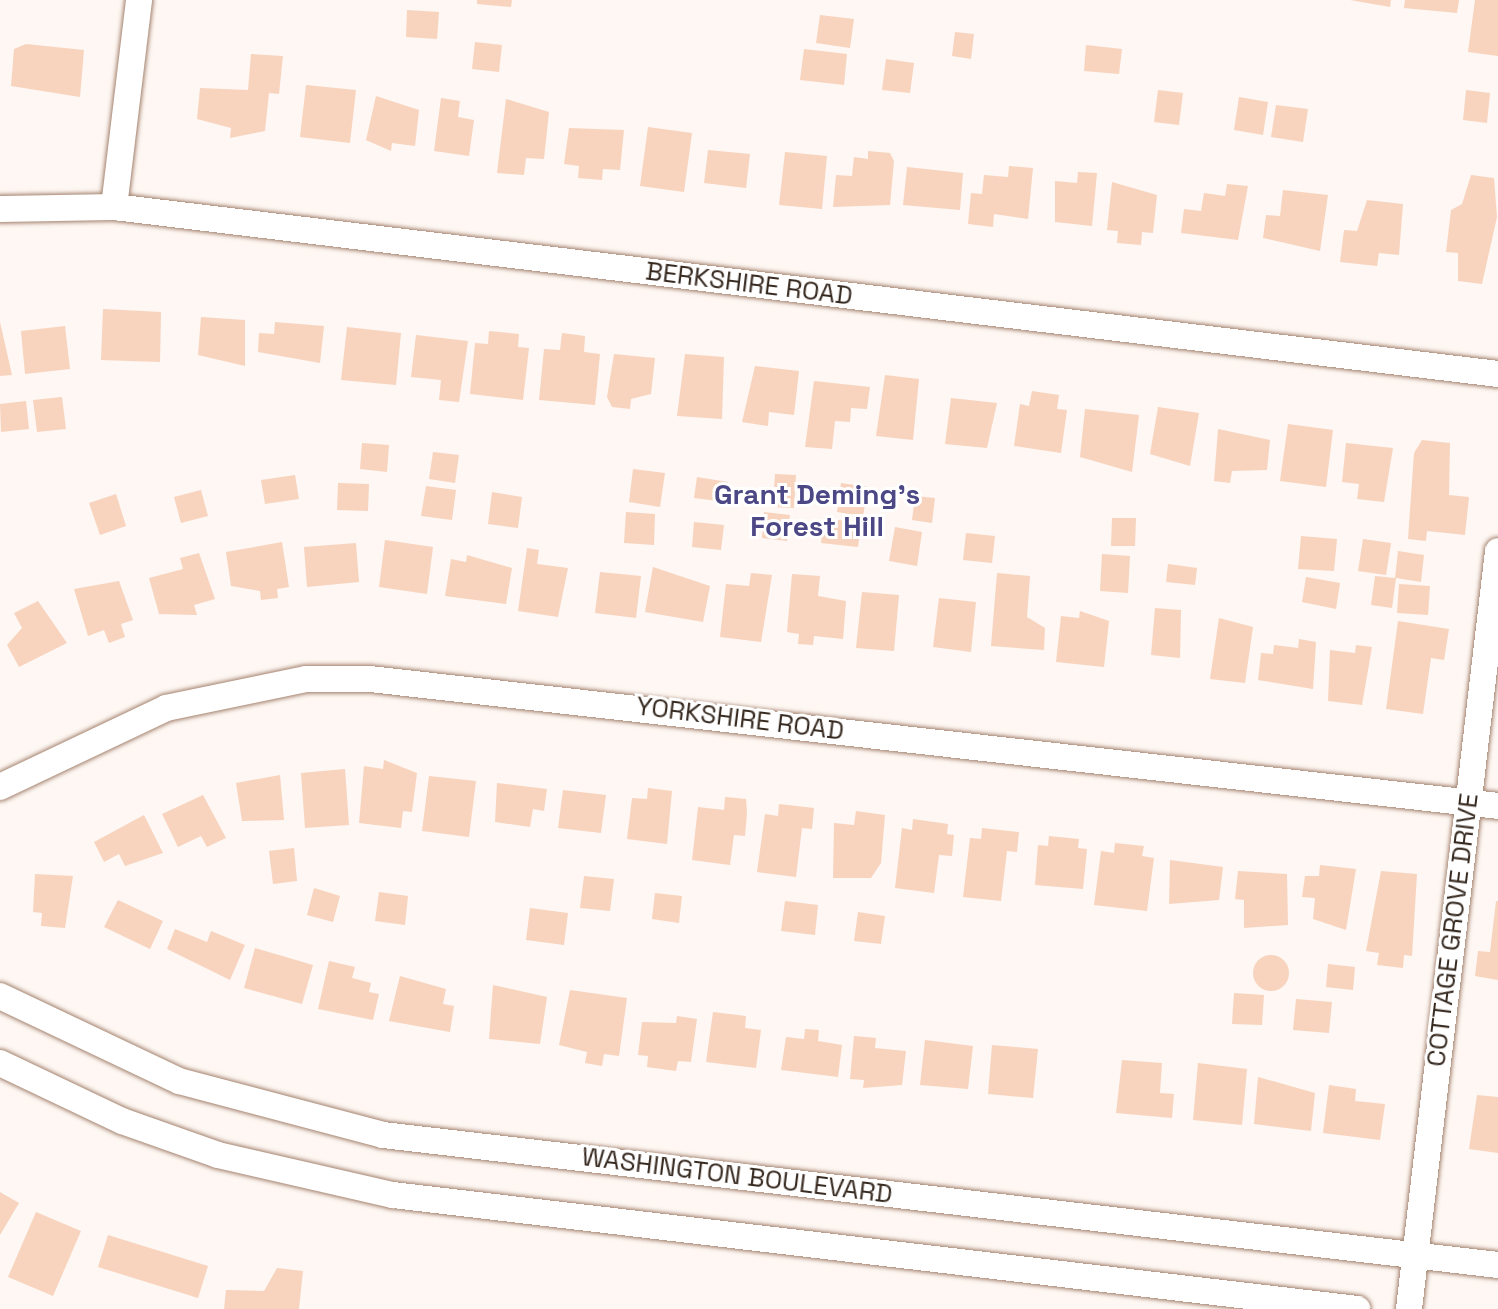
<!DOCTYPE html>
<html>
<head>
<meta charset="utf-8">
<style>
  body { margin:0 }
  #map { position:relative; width:1498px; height:1309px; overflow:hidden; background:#fef7f3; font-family:"Space Grotesk",sans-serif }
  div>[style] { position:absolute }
  .building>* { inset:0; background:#f8d4be }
  .round { border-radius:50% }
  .roads { filter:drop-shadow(0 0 2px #a4836f) drop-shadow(0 0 2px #a4836f) }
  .minor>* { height:26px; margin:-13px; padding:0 13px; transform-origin:13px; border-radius:13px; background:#fff }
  span { translate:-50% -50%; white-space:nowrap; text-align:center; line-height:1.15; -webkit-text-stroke:6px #fff; paint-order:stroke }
  .street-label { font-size:26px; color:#372a21 }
  .neighbourhood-label { font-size:28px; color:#4c4785; font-weight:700 }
</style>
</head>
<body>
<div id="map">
  <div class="building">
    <i style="clip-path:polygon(477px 0,512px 0,511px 7px,477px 4px)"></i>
    <i style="clip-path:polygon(1350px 0,1391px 0,1390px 7px)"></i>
    <i style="clip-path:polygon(1405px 0,1459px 0,1457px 13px,1404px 8px)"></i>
    <i style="clip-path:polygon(1475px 0,1498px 0,1498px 56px,1468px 52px)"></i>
    <i style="clip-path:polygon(407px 10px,439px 12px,437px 39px,406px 37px)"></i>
    <i style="clip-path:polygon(820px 15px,854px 19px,850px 48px,816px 43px)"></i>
    <i style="clip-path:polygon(955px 32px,974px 34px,971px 59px,952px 56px)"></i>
    <i style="clip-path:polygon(475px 42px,502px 45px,499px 72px,472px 69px)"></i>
    <i style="clip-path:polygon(26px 44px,84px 50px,80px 97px,11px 86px,14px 49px)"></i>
    <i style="clip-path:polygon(1086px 45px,1122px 49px,1119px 74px,1084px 71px)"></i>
    <i style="clip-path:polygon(804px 49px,847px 54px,844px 85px,800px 80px)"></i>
    <i style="clip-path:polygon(251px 54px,283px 56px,279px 94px,269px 93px,265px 131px,230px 138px,231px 128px,197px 119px,200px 88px,248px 90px)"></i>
    <i style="clip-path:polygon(886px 59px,914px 63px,910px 93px,882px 90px)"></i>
    <i style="clip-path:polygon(306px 85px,356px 90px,350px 143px,300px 137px)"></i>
    <i style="clip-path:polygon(1158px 90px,1183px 93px,1179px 125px,1154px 122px)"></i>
    <i style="clip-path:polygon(1466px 90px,1490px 93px,1487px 123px,1463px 120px)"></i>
    <i style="clip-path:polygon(376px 96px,419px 110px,415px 146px,392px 143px,391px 151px,366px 140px)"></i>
    <i style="clip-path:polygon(1239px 97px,1268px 102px,1263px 135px,1234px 130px)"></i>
    <i style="clip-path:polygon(441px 98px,460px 101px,458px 117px,474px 120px,469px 156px,434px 151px)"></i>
    <i style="clip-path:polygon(506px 99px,549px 112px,544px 159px,526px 158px,524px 175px,497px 173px)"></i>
    <i style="clip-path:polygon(1276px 105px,1308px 109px,1303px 142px,1271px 137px)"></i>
    <i style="clip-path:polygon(648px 127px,692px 133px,684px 192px,640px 186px)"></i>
    <i style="clip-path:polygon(569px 128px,624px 130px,620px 170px,603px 169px,602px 180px,578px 178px,579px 166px,564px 164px)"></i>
    <i style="clip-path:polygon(708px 150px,750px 154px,746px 188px,704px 183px)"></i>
    <i style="clip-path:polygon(868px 151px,890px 153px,894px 161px,890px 205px,833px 207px,836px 175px,852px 176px,854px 157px,868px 159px)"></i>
    <i style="clip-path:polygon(785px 152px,827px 156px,822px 209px,779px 205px)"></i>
    <i style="clip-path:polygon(1009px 166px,1033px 168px,1028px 219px,994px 214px,993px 227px,968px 224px,971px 193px,982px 194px,984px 175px,1008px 177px)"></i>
    <i style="clip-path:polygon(907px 167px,963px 173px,960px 210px,903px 205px)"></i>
    <i style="clip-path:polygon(1078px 172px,1097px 173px,1092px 226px,1055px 222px,1055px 181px,1077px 183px)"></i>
    <i style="clip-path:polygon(1471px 175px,1494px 178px,1497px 217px,1482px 284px,1458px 281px,1458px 253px,1446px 252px,1451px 210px,1462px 204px)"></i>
    <i style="clip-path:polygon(1112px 182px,1157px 195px,1153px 233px,1142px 232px,1141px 245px,1117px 243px,1118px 231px,1107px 230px)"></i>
    <i style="clip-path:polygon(1227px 184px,1248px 186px,1238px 240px,1181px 233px,1184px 209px,1201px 211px,1204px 193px,1225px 196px)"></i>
    <i style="clip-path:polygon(1283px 190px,1328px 195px,1320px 251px,1263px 238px,1266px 215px,1280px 216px)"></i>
    <i style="clip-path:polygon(1367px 200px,1403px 204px,1399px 255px,1379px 253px,1377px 266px,1340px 262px,1344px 230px,1357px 231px)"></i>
    <i style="clip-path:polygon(103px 309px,161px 312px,160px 362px,101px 360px)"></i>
    <i style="clip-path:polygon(201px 317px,245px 320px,245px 366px,198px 355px)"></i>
    <i style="clip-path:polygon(0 322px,12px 375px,0 376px)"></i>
    <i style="clip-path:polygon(275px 322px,324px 326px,320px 363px,258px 352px,259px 333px,274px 334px)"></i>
    <i style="clip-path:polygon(65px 326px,70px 369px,25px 374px,21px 331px)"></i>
    <i style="clip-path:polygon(347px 327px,401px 333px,396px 385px,341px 380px)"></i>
    <i style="clip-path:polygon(489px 331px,519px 334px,518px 347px,529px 348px,523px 400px,470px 394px,475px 343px,488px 344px)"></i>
    <i style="clip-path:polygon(562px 333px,585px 336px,584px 352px,600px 354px,595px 405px,539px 400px,544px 349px,560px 350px)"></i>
    <i style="clip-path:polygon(416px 335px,468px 341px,459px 402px,439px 400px,441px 380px,411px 377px)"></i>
    <i style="clip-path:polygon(614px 354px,655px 358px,651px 394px,631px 399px,630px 409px,612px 407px,607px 397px)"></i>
    <i style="clip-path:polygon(685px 354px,724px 357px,722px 419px,677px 416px)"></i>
    <i style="clip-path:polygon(755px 366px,799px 371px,794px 415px,769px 412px,768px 426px,742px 422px)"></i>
    <i style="clip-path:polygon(885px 375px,919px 379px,913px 440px,876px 436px)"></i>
    <i style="clip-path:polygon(814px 381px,870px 387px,867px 409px,851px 408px,850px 422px,835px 421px,832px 449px,805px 447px)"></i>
    <i style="clip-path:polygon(1032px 391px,1059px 395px,1057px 409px,1067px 410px,1061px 453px,1014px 446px,1020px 404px,1029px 406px)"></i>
    <i style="clip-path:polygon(62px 397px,66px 429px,37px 432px,33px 400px)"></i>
    <i style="clip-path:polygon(951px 398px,997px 403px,987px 448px,945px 444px)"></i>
    <i style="clip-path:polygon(26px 401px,29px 429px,1px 432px,0 404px)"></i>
    <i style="clip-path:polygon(1158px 407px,1199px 413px,1190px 466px,1150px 454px)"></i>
    <i style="clip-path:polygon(1085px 409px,1139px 415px,1132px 472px,1080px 457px)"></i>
    <i style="clip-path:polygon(1288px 424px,1333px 430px,1326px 487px,1280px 481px)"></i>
    <i style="clip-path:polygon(1218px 429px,1270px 440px,1267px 470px,1232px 471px,1230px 483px,1214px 481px)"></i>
    <i style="clip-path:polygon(1422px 440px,1450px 443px,1449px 495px,1469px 497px,1465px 535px,1427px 531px,1426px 541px,1408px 539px,1414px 453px)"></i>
    <i style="clip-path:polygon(362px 443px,389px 445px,387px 472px,360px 469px)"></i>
    <i style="clip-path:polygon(1346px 443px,1393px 448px,1384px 502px,1357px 499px,1359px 484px,1342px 482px)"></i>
    <i style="clip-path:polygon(433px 452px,459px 455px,455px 483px,429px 479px)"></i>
    <i style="clip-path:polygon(633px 469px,665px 473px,660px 507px,629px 502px)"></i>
    <i style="clip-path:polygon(775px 474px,796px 475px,794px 508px,773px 507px)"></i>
    <i style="clip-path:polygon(295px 475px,299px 499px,265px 504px,261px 480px)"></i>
    <i style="clip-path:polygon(697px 477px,728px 482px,725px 502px,694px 498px)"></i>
    <i style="clip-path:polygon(338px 483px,369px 484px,368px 511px,337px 510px)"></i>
    <i style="clip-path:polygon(841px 483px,868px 487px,863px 516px,837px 512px)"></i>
    <i style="clip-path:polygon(426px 486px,456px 490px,452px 520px,421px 516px)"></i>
    <i style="clip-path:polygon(201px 490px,208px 516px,181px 523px,174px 497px)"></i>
    <i style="clip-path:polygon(492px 492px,522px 497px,518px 528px,488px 524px)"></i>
    <i style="clip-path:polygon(116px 494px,126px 526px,100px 535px,89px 503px)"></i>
    <i style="clip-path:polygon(915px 496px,935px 498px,932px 523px,912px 520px)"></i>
    <i style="clip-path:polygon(626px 512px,655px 514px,654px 545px,624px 543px)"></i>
    <i style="clip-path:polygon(764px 512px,790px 515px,787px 541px,762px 538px)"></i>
    <i style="clip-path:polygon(824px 518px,861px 523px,858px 547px,821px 543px)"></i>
    <i style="clip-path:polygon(1112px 518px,1136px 518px,1135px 546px,1111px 546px)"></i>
    <i style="clip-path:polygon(694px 522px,724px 525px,721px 550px,692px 547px)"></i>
    <i style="clip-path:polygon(895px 527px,922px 532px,917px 566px,889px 561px)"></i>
    <i style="clip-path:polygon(966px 533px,995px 536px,992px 563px,963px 560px)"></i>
    <i style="clip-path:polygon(1301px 536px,1337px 539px,1334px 571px,1298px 569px)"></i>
    <i style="clip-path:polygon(1363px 539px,1391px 543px,1386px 575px,1358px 571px)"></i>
    <i style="clip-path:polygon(385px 540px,433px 547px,427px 594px,379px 587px)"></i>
    <i style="clip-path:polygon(282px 542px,289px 587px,277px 589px,278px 598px,261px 600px,260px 591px,231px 586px,226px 552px)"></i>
    <i style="clip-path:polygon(356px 543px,359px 582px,307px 587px,304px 547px)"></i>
    <i style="clip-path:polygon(527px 548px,539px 550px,537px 564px,568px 568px,558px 617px,518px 611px)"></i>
    <i style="clip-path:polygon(1398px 551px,1424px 555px,1421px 582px,1396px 578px,1392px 608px,1371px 605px,1375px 576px,1395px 578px)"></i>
    <i style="clip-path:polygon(199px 553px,215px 599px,194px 605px,197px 615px,159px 614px,149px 578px,183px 569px,180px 558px)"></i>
    <i style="clip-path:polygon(1102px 554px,1130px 556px,1128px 593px,1100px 591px)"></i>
    <i style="clip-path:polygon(467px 555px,512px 568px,506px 604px,445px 596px,451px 559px,466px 562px)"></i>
    <i style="clip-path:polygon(1168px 564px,1197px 568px,1195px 585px,1166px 582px)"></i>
    <i style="clip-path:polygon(653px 567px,710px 586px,703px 622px,645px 612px)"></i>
    <i style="clip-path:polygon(600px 572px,641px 576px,636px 618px,595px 613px)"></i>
    <i style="clip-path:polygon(751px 573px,772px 575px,761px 642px,720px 637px,726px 584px,749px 586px)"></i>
    <i style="clip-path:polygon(997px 573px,1030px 576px,1027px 617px,1045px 628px,1044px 650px,991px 646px)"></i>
    <i style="clip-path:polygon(792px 574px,820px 576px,818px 596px,846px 601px,843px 639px,814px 636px,813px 645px,798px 644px,799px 634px,787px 632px)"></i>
    <i style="clip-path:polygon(1306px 577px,1340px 583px,1336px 609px,1302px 602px)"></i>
    <i style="clip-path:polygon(119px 581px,133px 620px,121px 624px,125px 637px,109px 643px,104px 630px,88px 636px,74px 589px)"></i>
    <i style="clip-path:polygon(1399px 584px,1430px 586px,1428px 615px,1397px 613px)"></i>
    <i style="clip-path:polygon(862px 592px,899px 595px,894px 651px,856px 648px)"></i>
    <i style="clip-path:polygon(939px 598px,976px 602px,971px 652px,933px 647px)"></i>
    <i style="clip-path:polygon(38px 601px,67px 643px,19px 667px,7px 645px,22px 628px,14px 613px)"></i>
    <i style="clip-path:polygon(1155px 608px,1181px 610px,1180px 658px,1151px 655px)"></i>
    <i style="clip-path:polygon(1080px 611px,1109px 621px,1104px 667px,1056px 662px,1061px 616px,1079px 618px)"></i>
    <i style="clip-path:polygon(1219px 618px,1253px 627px,1245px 683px,1210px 679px)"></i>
    <i style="clip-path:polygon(1398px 621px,1449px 629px,1444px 660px,1431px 658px,1423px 714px,1386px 709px)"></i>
    <i style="clip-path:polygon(1299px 639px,1316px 642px,1313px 689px,1258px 680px,1261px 653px,1273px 654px,1274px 645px,1298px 648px)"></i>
    <i style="clip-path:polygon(1356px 645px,1372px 647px,1362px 705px,1328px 701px,1330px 650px,1355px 653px)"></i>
    <i style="clip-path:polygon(384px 760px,417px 773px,412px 812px,403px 811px,401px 828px,359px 823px,364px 766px,383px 769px)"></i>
    <i style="clip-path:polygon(345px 769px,349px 825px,305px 828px,301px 773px)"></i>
    <i style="clip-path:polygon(280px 775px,284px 820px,242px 821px,236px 783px)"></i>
    <i style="clip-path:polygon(429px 776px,476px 781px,469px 837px,422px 831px)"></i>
    <i style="clip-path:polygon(497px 783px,547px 789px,544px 811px,533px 809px,530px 827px,495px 822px)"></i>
    <i style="clip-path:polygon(648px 788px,672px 791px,667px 844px,627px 839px,632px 798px,647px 799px)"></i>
    <i style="clip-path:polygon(563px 790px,606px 795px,601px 833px,558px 828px)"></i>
    <i style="clip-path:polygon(203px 795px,226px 838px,207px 847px,201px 836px,178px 847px,162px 814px)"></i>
    <i style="clip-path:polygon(725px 797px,746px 799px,747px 813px,745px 836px,734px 835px,730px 865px,692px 860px,698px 807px,724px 810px)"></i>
    <i style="clip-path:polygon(779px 804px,814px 808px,812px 829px,802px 828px,796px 877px,757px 872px,765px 814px,778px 816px)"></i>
    <i style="clip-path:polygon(856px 811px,885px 815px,881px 863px,871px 878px,833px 878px,834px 823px,854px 825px)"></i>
    <i style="clip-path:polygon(144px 815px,163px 853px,125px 866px,119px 854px,104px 862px,94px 842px)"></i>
    <i style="clip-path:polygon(913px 819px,948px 824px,947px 834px,954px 835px,952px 856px,939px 855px,934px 893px,895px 888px,902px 828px,912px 830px)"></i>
    <i style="clip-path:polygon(982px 828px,1019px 832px,1017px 852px,1007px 851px,1001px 901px,963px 897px,970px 838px,981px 839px)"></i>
    <i style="clip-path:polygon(1049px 836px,1079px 839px,1078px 848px,1087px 849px,1083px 889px,1035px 885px,1038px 845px,1048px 846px)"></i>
    <i style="clip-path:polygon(1115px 843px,1144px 846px,1142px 856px,1154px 858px,1147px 911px,1094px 905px,1101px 851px,1114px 853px)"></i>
    <i style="clip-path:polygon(294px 848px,297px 881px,273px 884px,269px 851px)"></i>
    <i style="clip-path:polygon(1170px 860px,1223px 867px,1219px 900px,1169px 904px)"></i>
    <i style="clip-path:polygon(1320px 865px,1356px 869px,1346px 930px,1313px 919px,1315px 898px,1302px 897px,1305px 876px,1319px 876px)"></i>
    <i style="clip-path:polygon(1238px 871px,1287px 874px,1288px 925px,1244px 928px,1244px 900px,1235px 899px)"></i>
    <i style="clip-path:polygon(1381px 871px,1417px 874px,1412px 956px,1404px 955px,1403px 968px,1377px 965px,1379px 953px,1366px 951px)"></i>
    <i style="clip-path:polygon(35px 874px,73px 876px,65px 928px,41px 926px,42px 913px,33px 912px)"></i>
    <i style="clip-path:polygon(584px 876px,614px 879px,610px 911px,580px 908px)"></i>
    <i style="clip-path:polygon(314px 888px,340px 896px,333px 922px,307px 915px)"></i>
    <i style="clip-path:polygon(379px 892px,408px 896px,405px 925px,375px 921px)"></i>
    <i style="clip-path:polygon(655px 893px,682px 896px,679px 923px,652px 919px)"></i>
    <i style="clip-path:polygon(118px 900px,163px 921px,150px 949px,104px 927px)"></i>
    <i style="clip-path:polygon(785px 901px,818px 905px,815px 935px,781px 931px)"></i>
    <i style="clip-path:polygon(1496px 901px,1498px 901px,1498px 980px,1475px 976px,1478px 951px,1490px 952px)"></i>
    <i style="clip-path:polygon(530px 908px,568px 913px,564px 945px,526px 940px)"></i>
    <i style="clip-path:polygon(858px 912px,885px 916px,881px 944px,854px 941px)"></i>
    <i style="clip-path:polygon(175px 929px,207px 942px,211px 931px,245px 945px,230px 980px,167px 949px)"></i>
    <i style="clip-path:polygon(255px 948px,313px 965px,302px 1004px,244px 988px)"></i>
    <i class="round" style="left:1253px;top:955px;width:36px;height:36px"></i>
    <i style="clip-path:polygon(329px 961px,355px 967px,352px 978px,371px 983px,369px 992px,379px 994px,373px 1020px,318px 1009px)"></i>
    <i style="clip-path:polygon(1328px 964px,1355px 967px,1353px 990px,1326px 987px)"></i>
    <i style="clip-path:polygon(400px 976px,446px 989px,443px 1004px,454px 1006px,450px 1032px,389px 1021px)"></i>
    <i style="clip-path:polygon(493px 985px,547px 997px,540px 1044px,489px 1039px)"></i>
    <i style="clip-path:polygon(570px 990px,627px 998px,619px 1056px,604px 1054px,602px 1066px,585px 1063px,587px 1052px,559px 1045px)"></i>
    <i style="clip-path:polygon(1234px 993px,1264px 995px,1262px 1025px,1232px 1024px)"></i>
    <i style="clip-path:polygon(1296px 999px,1332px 1002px,1329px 1033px,1293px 1030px)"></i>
    <i style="clip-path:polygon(713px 1012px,746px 1016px,745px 1028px,761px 1030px,756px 1068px,706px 1062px)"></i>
    <i style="clip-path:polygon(677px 1016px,697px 1019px,691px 1062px,678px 1061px,676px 1071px,647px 1067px,648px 1056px,638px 1055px,642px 1022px,676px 1023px)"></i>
    <i style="clip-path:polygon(805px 1029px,819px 1030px,818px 1041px,842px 1045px,838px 1077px,781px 1070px,786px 1037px,804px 1039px)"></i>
    <i style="clip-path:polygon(854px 1036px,876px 1038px,875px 1048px,906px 1051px,902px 1085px,863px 1088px,864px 1080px,850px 1079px)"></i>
    <i style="clip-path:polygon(925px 1040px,973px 1046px,968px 1089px,920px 1085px)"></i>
    <i style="clip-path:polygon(992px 1045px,1038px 1049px,1033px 1098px,988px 1094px)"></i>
    <i style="clip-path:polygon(1122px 1060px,1162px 1063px,1160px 1093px,1174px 1094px,1172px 1118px,1116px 1113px)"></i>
    <i style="clip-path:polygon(1198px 1063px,1247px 1069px,1242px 1125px,1193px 1120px)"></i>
    <i style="clip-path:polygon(1258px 1077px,1315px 1093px,1311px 1131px,1254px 1124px)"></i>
    <i style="clip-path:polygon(1329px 1085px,1356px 1089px,1355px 1101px,1385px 1104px,1380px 1140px,1323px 1133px)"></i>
    <i style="clip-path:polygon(1477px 1095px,1498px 1097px,1498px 1153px,1469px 1149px)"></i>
    <i style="clip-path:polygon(0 1192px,19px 1203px,0 1235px)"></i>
    <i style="clip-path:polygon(36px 1212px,81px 1231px,53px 1296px,8px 1277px)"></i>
    <i style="clip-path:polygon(108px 1235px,208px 1266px,198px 1298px,98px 1267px)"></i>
    <i style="clip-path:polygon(277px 1268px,303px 1271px,299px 1309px,224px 1309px,226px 1290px,264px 1291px)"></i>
  </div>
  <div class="roads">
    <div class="minor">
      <i style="left:114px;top:207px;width:209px;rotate:-83.1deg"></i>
      <i style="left:0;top:209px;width:114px;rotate:-1deg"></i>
      <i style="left:114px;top:207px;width:1394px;rotate:6.88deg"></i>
      <i style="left:0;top:787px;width:184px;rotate:-25.4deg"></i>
      <i style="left:166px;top:708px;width:143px;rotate:-11.7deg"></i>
      <i style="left:306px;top:679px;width:64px"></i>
      <i style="left:370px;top:679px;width:1135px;rotate:6.42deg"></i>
      <i style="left:0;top:996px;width:198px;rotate:25.4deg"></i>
      <i style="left:179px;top:1081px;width:211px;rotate:14.8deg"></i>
      <i style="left:383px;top:1135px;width:1123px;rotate:6.65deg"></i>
      <i style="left:0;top:1063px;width:135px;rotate:25.4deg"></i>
      <i style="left:122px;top:1121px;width:102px;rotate:19.5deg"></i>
      <i style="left:218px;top:1155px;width:180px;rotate:12.9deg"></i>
      <i style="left:393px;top:1195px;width:971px;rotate:6.74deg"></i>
      <i style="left:1409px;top:1309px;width:763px;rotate:-83.3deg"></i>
    </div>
  </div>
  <div class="street-label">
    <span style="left:749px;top:284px;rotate:7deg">BERKSHIRE ROAD</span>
    <span style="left:740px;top:719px;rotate:7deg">YORKSHIRE ROAD</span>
    <span style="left:1453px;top:930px;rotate:-83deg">COTTAGE GROVE DRIVE</span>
    <span style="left:737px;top:1176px;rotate:7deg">WASHINGTON BOULEVARD</span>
  </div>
  <div class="neighbourhood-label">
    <span style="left:817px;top:510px">Grant Deming's<br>Forest Hill</span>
  </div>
</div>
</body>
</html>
